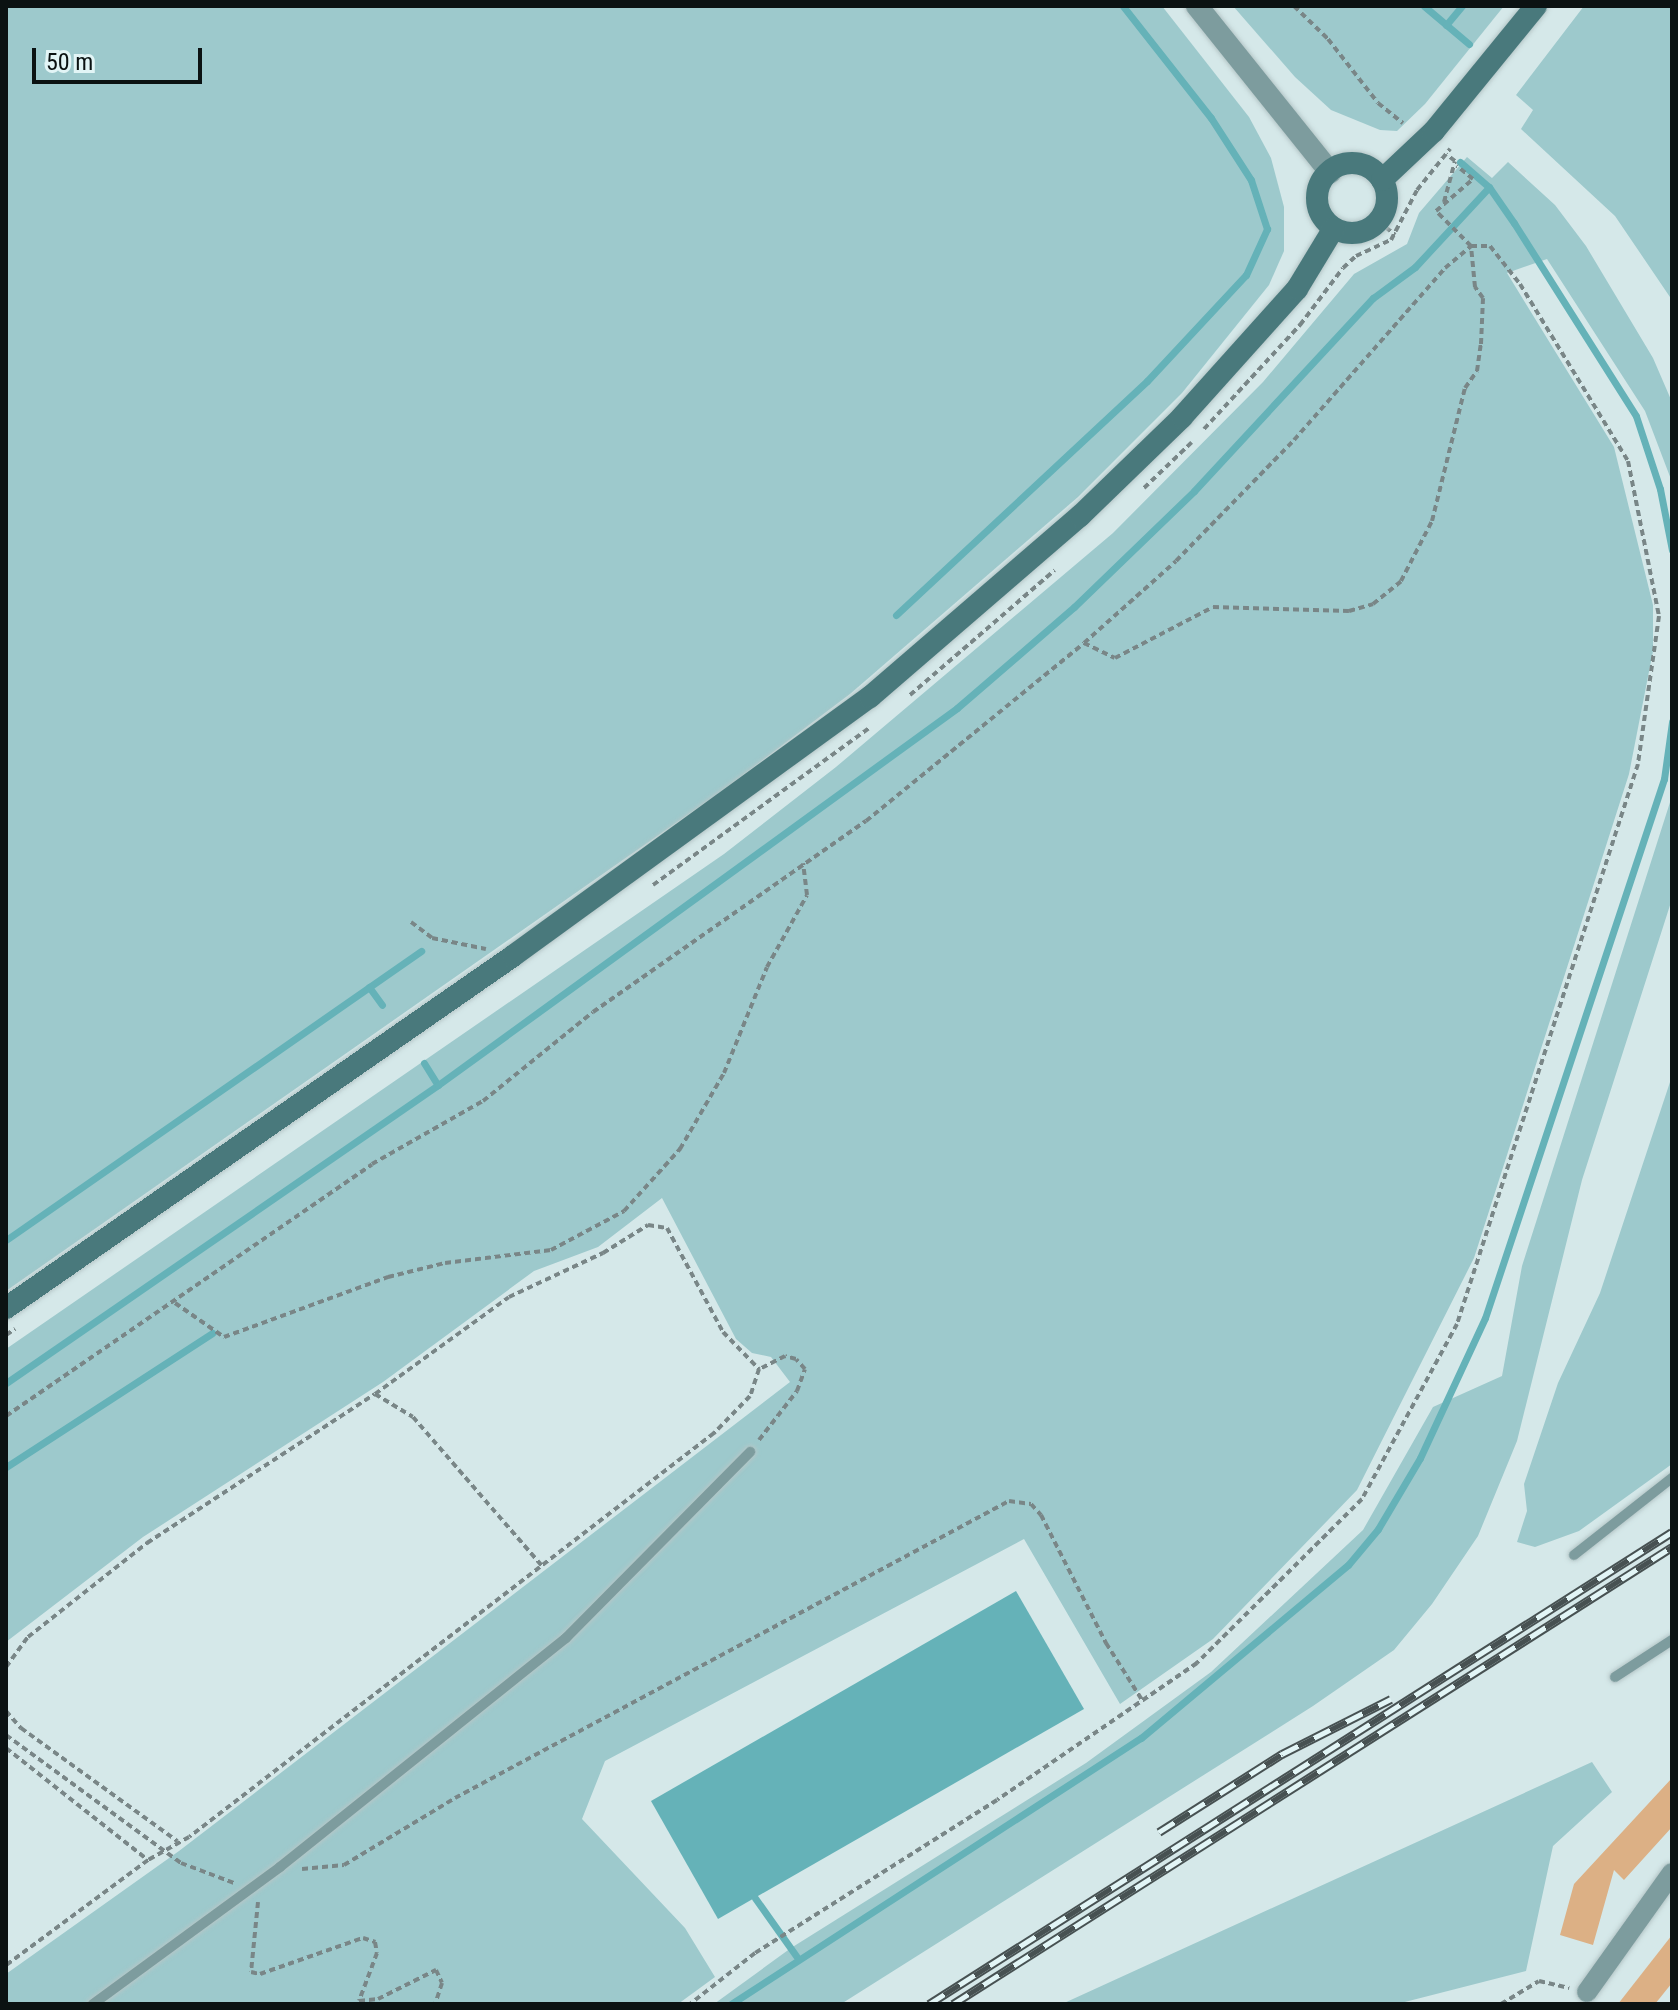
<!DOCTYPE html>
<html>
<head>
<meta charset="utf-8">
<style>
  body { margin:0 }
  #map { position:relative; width:1678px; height:2010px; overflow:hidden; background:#d5e8e9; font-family:"Roboto Condensed",sans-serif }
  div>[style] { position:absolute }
  .green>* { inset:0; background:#9dc9cc }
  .water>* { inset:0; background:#65b2b8 }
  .stream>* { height:7px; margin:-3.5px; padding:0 3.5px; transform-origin:3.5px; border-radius:3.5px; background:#65b2b8 }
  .building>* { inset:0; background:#dcb085 }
  .path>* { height:4px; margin-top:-2px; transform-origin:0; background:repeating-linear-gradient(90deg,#798687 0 6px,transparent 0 10px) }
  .roads { filter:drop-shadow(0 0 2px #b5c6c7) drop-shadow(0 0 2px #b5c6c7) }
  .service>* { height:10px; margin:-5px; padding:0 5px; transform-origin:5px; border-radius:5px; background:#7d9c9e }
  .minor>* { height:20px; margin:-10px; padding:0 10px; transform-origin:10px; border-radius:10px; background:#7d9c9e }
  .tertiary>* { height:22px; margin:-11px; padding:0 11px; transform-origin:11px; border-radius:11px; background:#7d9c9e }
  .secondary>* { height:22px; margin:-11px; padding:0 11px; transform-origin:11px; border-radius:11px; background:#49797c }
  .secondary>.ring { margin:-11px; padding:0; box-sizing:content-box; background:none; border:22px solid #49797c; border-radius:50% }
  .rail>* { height:9px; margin-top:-4.5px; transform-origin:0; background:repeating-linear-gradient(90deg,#e2f5f6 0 18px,#475152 0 36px); box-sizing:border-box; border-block:2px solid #475152 }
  span { translate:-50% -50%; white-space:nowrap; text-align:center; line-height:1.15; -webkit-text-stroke:6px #e2f5f6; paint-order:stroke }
  .frame { position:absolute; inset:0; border:8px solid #0b1212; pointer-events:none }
  .scale { position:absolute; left:32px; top:48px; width:170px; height:36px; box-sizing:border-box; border:4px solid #0b1212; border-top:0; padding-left:10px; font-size:24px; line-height:28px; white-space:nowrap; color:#0b1212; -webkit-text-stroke:6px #e2f5f6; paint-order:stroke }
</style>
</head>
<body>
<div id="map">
  <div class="green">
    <i style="clip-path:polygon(6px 6px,1162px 6px,1249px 117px,1271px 158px,1284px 207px,1284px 251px,1269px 285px,1182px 393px,1078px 497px,850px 694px,723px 790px,6px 1291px)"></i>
    <i style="clip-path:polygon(1233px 6px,1504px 6px,1425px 104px,1397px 131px,1380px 130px,1331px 110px,1295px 77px)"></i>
    <i style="clip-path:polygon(1584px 6px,1672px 6px,1672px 300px,1615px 216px,1521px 129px,1533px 110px,1516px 95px)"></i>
    <i style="clip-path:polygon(1467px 157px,1492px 178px,1508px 162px,1555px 205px,1586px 246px,1653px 358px,1672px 402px,1672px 482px,1645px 411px,1547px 259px,1507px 273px,1614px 447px,1653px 605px,1653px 651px,1629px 774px,1474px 1258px,1357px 1490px,1213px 1639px,1120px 1704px,1024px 1539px,605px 1761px,582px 1819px,685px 1928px,715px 1977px,678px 2004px,6px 2004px,6px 1974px,179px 1851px,790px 1382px,771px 1357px,752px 1353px,736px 1339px,662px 1198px,598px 1247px,534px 1271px,383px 1382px,143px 1537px,6px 1642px,6px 1349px,724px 854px,836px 767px,1113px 533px,1263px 382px,1354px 274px,1407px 244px,1419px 213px)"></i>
    <i style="clip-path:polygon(1672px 796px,1672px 899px,1582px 1180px,1517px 1441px,1478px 1536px,1432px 1604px,1394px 1650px,1313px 1706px,841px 2004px,714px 2004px,791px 1948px,1086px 1763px,1211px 1672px,1363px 1530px,1433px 1407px,1502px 1376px,1522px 1266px)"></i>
    <i style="clip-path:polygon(1672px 1076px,1672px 1464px,1579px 1531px,1535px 1547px,1517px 1542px,1527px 1511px,1524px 1484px,1558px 1383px,1600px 1293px)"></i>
    <i style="clip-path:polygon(1592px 1762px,1612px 1792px,1553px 1846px,1526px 1971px,1397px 2004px,1062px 2004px)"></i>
  </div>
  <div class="water">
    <i style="clip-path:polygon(1016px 1591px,1084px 1709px,718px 1919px,651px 1801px)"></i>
  </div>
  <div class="stream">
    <i style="left:1424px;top:6px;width:59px;rotate:40.2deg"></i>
    <i style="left:1446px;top:25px;width:25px;rotate:-50deg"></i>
    <i style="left:1460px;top:162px;width:38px;rotate:41deg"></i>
    <i style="left:1489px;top:187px;width:44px;rotate:55.2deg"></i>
    <i style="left:1514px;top:223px;width:228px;rotate:57.7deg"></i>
    <i style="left:1636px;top:416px;width:77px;rotate:71.8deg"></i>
    <i style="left:1660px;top:489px;width:62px;rotate:78.9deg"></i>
    <i style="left:896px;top:615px;width:343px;rotate:-43deg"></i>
    <i style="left:1147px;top:381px;width:145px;rotate:-47deg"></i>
    <i style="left:1246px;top:275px;width:51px;rotate:-65.5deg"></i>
    <i style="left:1267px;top:229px;width:52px;rotate:-108.1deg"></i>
    <i style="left:1251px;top:180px;width:74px;rotate:-122.8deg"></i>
    <i style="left:1211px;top:118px;width:142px;rotate:-128.2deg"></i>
    <i style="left:369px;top:987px;width:22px;rotate:54deg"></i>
    <i style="left:424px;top:1063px;width:26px;rotate:58deg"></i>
    <i style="left:6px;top:1240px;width:506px;rotate:-34.85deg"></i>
    <i style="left:6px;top:1383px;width:525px;rotate:-34.6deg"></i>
    <i style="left:438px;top:1085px;width:641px;rotate:-35.99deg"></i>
    <i style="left:957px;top:708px;width:155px;rotate:-40.8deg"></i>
    <i style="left:1074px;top:607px;width:167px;rotate:-44deg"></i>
    <i style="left:1194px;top:491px;width:263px;rotate:-47.2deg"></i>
    <i style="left:1373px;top:298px;width:52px;rotate:-36.4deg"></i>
    <i style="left:1415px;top:267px;width:109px;rotate:-47.2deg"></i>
    <i style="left:6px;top:1467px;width:246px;rotate:-33deg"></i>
    <i style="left:755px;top:1898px;width:72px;rotate:54.6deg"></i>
    <i style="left:731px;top:2004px;width:489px;rotate:-33deg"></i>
    <i style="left:1141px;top:1738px;width:270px;rotate:-39.9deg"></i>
    <i style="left:1348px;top:1565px;width:47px;rotate:-50.2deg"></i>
    <i style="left:1378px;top:1529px;width:82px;rotate:-59.4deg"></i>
    <i style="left:1420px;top:1458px;width:154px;rotate:-65.1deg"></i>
    <i style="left:1485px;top:1318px;width:568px;rotate:-71.63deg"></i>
    <i style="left:1664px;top:779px;width:58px;rotate:-82deg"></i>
  </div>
  <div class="building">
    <i style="clip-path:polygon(1672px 1778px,1672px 1827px,1624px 1880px,1614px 1870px,1593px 1945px,1560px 1935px,1574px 1884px)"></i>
    <i style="clip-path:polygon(1672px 1935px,1672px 1983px,1655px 2004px,1618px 2004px)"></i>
  </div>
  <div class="path">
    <i style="left:1294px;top:6px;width:47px;rotate:44.1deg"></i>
    <i style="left:1328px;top:39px;width:81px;rotate:52deg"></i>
    <i style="left:1378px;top:103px;width:32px;rotate:39deg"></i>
    <i style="left:1444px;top:202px;width:42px;rotate:-75deg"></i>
    <i style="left:1455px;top:161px;width:11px;rotate:-142deg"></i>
    <i style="left:1378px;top:221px;width:22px;rotate:39deg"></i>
    <i style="left:1204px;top:429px;width:142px;rotate:-47.3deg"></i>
    <i style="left:1300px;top:325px;width:71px;rotate:-53deg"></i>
    <i style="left:1343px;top:268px;width:18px;rotate:-43deg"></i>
    <i style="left:1356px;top:256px;width:38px;rotate:-25deg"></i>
    <i style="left:1391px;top:240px;width:56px;rotate:-62.5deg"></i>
    <i style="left:1417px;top:190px;width:53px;rotate:-51.2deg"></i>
    <i style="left:1144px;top:488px;width:66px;rotate:-43.8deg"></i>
    <i style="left:1084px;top:643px;width:34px;rotate:26deg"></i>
    <i style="left:1115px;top:658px;width:110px;rotate:-27.5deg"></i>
    <i style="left:1213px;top:607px;width:136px;rotate:1.7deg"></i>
    <i style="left:1349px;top:611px;width:25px;rotate:-16deg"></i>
    <i style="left:1373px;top:604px;width:36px;rotate:-39deg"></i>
    <i style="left:1401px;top:581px;width:68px;rotate:-62.7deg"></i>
    <i style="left:1432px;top:521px;width:137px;rotate:-76.1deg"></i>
    <i style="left:1465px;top:388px;width:21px;rotate:-55deg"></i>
    <i style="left:1477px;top:371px;width:27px;rotate:-82deg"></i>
    <i style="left:1481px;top:344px;width:46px;rotate:-87.5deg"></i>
    <i style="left:1483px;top:298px;width:14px;rotate:-126deg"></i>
    <i style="left:1475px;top:287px;width:41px;rotate:-95.6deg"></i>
    <i style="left:1471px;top:246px;width:49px;rotate:-135deg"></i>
    <i style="left:1436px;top:211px;width:49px;rotate:-40.9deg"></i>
    <i style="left:1473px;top:179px;width:21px;rotate:-141deg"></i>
    <i style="left:910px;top:695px;width:191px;rotate:-40.8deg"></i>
    <i style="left:653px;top:885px;width:267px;rotate:-36deg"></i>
    <i style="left:411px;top:922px;width:26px;rotate:37deg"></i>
    <i style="left:432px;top:938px;width:55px;rotate:11.5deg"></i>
    <i style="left:175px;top:1303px;width:60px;rotate:34.8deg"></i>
    <i style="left:224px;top:1337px;width:175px;rotate:-20.1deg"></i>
    <i style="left:388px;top:1277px;width:59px;rotate:-13.8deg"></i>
    <i style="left:445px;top:1263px;width:107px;rotate:-7deg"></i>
    <i style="left:551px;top:1250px;width:83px;rotate:-28.1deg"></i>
    <i style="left:624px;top:1211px;width:84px;rotate:-47.9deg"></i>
    <i style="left:680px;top:1149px;width:88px;rotate:-59.9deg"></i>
    <i style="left:724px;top:1073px;width:114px;rotate:-67.9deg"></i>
    <i style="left:767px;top:967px;width:82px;rotate:-60.9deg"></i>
    <i style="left:807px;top:895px;width:32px;rotate:-97deg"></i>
    <i style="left:6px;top:1335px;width:11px;rotate:-34deg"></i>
    <i style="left:375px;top:1394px;width:44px;rotate:31.2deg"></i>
    <i style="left:413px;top:1417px;width:198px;rotate:49.1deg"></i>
    <i style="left:6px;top:1416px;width:444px;rotate:-34.5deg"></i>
    <i style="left:372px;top:1164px;width:128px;rotate:-29.6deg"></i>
    <i style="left:483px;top:1101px;width:141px;rotate:-39deg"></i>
    <i style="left:593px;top:1012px;width:333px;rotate:-35deg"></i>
    <i style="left:866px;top:821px;width:281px;rotate:-39.2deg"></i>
    <i style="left:1084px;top:643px;width:123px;rotate:-41.7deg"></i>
    <i style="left:1176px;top:561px;width:169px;rotate:-45.7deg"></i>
    <i style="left:1294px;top:440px;width:229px;rotate:-48.7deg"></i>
    <i style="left:1445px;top:268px;width:34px;rotate:-40deg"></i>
    <i style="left:1471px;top:246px;width:19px"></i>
    <i style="left:1490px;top:246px;width:48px;rotate:51.7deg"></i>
    <i style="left:1520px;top:284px;width:207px;rotate:58.6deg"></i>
    <i style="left:1628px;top:461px;width:158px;rotate:78.7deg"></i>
    <i style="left:1659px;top:616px;width:149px;rotate:98.1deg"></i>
    <i style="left:1638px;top:764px;width:589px;rotate:107.91deg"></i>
    <i style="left:1457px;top:1324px;width:199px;rotate:118.5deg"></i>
    <i style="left:1362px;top:1499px;width:233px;rotate:135.2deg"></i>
    <i style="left:1197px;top:1663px;width:242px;rotate:145.6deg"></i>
    <i style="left:997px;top:1800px;width:286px;rotate:147.7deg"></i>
    <i style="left:755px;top:1953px;width:83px;rotate:141.9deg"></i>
    <i style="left:759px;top:1440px;width:62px;rotate:-52.2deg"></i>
    <i style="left:797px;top:1391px;width:23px;rotate:-70deg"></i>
    <i style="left:805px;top:1369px;width:13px;rotate:-132deg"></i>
    <i style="left:796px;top:1359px;width:11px;rotate:-165deg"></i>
    <i style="left:785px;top:1356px;width:29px;rotate:153deg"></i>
    <i style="left:6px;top:1667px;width:37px;rotate:-54deg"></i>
    <i style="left:28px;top:1637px;width:152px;rotate:-38.3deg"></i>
    <i style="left:147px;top:1543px;width:272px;rotate:-33.2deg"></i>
    <i style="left:375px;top:1394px;width:165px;rotate:-35.9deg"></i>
    <i style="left:509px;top:1297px;width:104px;rotate:-25.1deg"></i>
    <i style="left:603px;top:1253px;width:53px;rotate:-31.9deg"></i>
    <i style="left:648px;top:1225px;width:19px;rotate:9deg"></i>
    <i style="left:667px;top:1228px;width:118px;rotate:61.7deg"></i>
    <i style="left:723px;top:1332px;width:52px;rotate:45.8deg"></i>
    <i style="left:759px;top:1369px;width:28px;rotate:108deg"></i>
    <i style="left:750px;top:1396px;width:52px;rotate:134.2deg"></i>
    <i style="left:714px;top:1433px;width:662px;rotate:142.42deg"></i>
    <i style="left:189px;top:1837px;width:47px;rotate:150.7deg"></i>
    <i style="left:148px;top:1860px;width:177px;rotate:143.5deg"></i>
    <i style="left:6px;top:1711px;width:23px;rotate:49deg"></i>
    <i style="left:21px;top:1728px;width:193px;rotate:35.9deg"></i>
    <i style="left:6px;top:1735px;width:217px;rotate:36.2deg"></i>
    <i style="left:181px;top:1863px;width:57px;rotate:20.7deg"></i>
    <i style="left:6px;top:1748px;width:181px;rotate:38.3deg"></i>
    <i style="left:302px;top:1869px;width:42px;rotate:-5.4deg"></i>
    <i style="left:344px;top:1865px;width:130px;rotate:-31.1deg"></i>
    <i style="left:455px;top:1798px;width:629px;rotate:-28.2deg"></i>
    <i style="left:1009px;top:1501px;width:22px;rotate:8deg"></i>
    <i style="left:1031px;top:1504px;width:15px;rotate:48deg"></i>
    <i style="left:1041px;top:1515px;width:144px;rotate:63.1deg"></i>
    <i style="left:1106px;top:1643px;width:67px;rotate:57.7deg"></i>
    <i style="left:258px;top:1902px;width:70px;rotate:95.7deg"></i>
    <i style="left:251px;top:1972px;width:9px;rotate:13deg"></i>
    <i style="left:260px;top:1974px;width:109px;rotate:-19.3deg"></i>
    <i style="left:363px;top:1938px;width:13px;rotate:18deg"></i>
    <i style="left:375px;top:1942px;width:11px;rotate:80deg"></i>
    <i style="left:377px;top:1953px;width:51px;rotate:110.6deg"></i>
    <i style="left:359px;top:2001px;width:19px;rotate:-6deg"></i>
    <i style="left:378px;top:1999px;width:65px;rotate:-26.6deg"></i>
    <i style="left:436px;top:1970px;width:14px;rotate:65deg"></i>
    <i style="left:442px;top:1983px;width:22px;rotate:108deg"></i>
    <i style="left:1501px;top:2004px;width:44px;rotate:-31.2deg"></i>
    <i style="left:1539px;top:1981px;width:31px;rotate:13deg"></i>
  </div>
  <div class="roads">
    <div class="service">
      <i style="left:1574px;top:1555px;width:125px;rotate:-38.2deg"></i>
      <i style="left:1615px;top:1677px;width:68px;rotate:-33deg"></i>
      <i style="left:93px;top:2004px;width:232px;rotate:-36.2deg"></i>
      <i style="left:280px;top:1867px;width:366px;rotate:-38.7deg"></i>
      <i style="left:566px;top:1638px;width:262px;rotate:-45.3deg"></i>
    </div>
    <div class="minor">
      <i style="left:1587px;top:1992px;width:146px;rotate:-54.5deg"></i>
    </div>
    <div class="tertiary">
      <i style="left:1197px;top:6px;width:213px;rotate:51.3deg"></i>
    </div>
    <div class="secondary">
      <i class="ring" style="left:1317px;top:163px;width:48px;height:48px"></i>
      <i style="left:1382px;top:180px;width:71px;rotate:-43.3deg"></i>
      <i style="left:1434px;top:131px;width:161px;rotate:-50.8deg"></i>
      <i style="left:6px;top:1308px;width:617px;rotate:-34.77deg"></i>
      <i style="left:513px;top:956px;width:441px;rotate:-36deg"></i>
      <i style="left:870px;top:697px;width:277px;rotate:-40.8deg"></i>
      <i style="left:1080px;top:516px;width:142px;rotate:-44.1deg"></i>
      <i style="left:1182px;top:417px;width:172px;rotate:-48.1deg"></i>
      <i style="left:1297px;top:289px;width:71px;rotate:-58.8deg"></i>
    </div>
  </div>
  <div class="rail">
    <i style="left:1159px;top:1832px;width:146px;rotate:-32.4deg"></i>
    <i style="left:1282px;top:1754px;width:122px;rotate:-26.8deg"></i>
    <i style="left:929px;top:2004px;width:880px;rotate:-32.43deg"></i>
    <i style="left:953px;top:2004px;width:852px;rotate:-32.44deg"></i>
  </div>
  <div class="frame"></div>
  <div class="scale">50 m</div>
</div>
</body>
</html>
